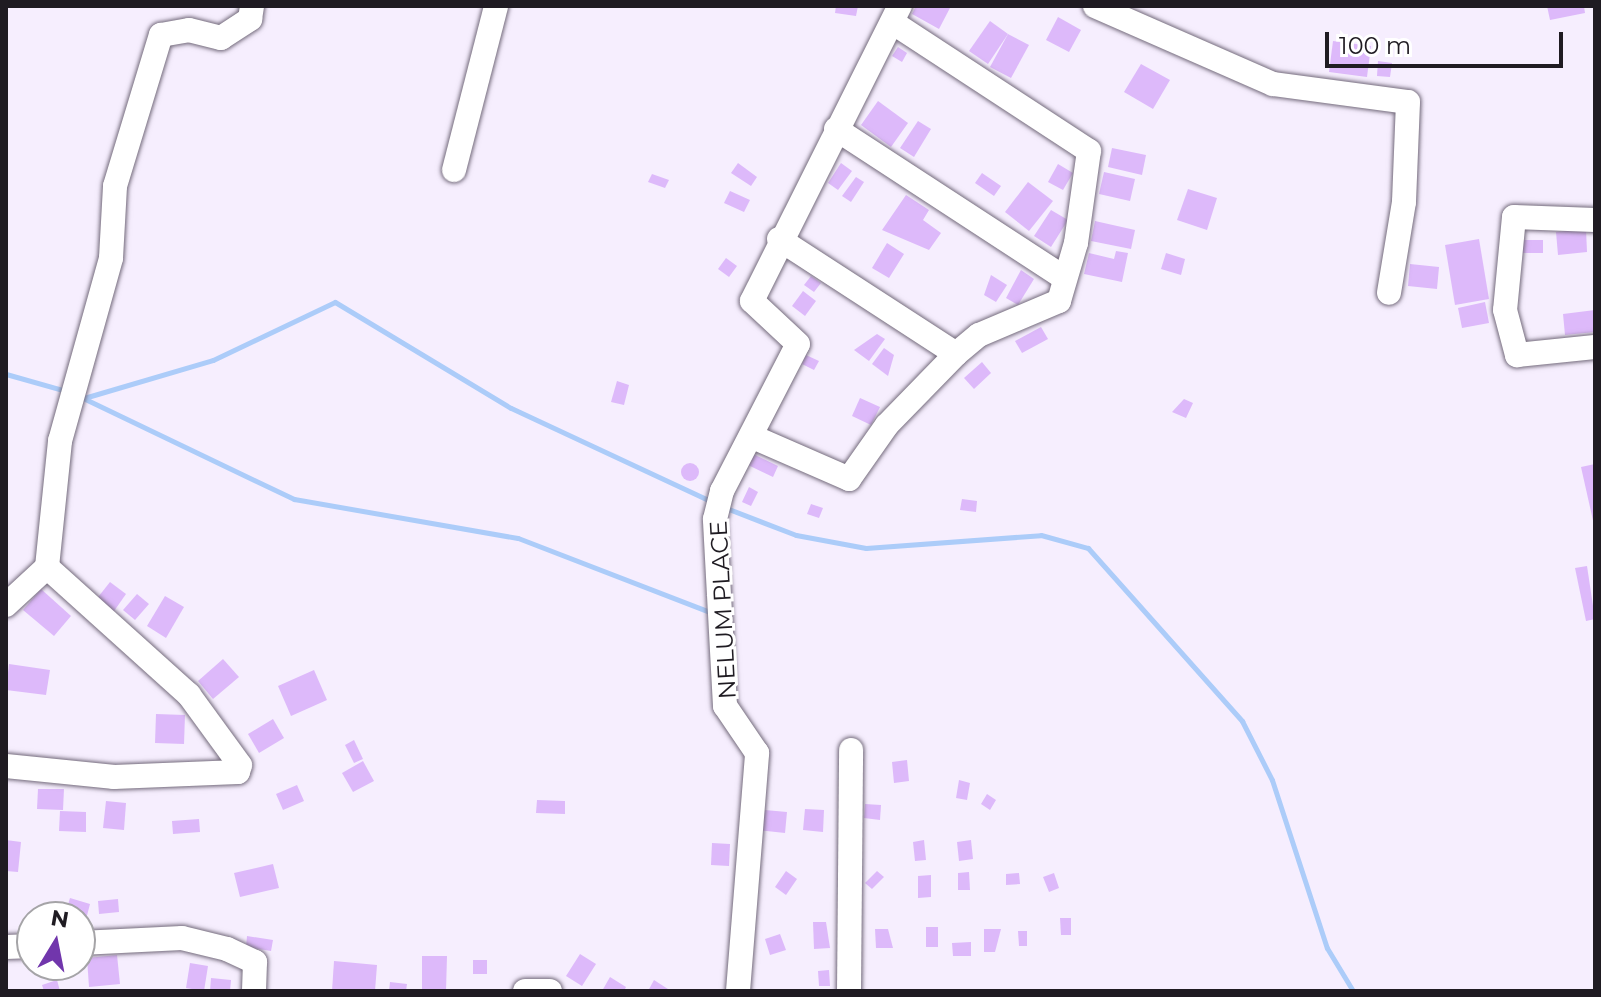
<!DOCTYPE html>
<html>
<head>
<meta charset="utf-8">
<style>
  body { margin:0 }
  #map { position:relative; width:1601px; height:997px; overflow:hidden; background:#f6eefe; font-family:Montserrat,sans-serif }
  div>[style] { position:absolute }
  .stream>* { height:5px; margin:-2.5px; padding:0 2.5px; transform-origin:2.5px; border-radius:2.5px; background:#acccf9 }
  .building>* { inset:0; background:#ddb9fa }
  .round { border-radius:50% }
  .roads { filter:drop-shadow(0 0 2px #746b7c) drop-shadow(0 0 2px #746b7c) }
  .minor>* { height:24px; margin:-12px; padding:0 12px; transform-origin:12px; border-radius:12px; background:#fff }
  span { translate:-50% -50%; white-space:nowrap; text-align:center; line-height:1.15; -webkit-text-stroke:6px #fff; paint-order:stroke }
  .street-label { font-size:24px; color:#1f1b22 }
  .frame { position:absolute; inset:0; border:8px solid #1f1b22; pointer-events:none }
  .north { position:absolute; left:16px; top:901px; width:80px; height:80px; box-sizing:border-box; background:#fff; border:2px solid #a5a4a7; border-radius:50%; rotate:10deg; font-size:22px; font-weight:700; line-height:32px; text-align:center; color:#1f1b22 }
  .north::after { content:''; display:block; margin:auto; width:28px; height:36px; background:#7136ac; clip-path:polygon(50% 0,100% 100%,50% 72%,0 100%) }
  .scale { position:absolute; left:1325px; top:32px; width:238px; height:36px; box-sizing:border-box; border:4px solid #1f1b22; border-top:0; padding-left:10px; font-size:24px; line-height:28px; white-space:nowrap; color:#1f1b22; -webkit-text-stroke:6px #fff; paint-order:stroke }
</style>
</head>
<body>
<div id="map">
  <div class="stream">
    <i style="left:6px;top:374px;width:62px;rotate:15.8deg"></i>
    <i style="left:83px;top:398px;width:234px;rotate:25.6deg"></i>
    <i style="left:294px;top:499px;width:227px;rotate:9.9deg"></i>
    <i style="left:518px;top:538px;width:208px;rotate:21.1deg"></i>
    <i style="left:84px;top:398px;width:134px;rotate:-16.4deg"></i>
    <i style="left:213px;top:360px;width:135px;rotate:-25.4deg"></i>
    <i style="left:335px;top:302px;width:205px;rotate:31.1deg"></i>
    <i style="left:511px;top:408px;width:223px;rotate:25deg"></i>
    <i style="left:726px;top:508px;width:75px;rotate:21.1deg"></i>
    <i style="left:796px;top:535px;width:71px;rotate:10.5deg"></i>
    <i style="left:866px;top:548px;width:175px;rotate:-4.2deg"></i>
    <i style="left:1041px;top:535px;width:49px;rotate:15.5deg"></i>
    <i style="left:1088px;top:548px;width:232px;rotate:48.3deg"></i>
    <i style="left:1242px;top:721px;width:66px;rotate:63deg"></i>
    <i style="left:1272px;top:780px;width:177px;rotate:71.9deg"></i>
    <i style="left:1327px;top:948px;width:50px;rotate:58.8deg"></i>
  </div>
  <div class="building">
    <i style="clip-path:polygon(836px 6px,858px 6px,856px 16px,835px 13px)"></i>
    <i style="clip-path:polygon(916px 6px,951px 6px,939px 29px,912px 14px)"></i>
    <i style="clip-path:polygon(1547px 6px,1584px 6px,1585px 13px,1550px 20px)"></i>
    <i style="clip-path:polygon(1058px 17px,1081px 30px,1069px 52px,1046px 40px)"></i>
    <i style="clip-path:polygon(990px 21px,1008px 34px,988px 64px,969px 51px)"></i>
    <i style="clip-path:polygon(1008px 34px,1029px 45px,1011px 78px,990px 67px)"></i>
    <i style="clip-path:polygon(1333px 41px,1371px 46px,1367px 77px,1329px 72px)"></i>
    <i style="clip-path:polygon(898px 47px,907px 53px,902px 62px,892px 56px)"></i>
    <i style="clip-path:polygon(1378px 61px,1392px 63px,1390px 77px,1377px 76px)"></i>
    <i style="clip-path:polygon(1141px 64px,1170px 80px,1153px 109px,1124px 92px)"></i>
    <i style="clip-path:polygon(878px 101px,908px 123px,891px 147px,861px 125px)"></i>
    <i style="clip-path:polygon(918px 121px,931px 129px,914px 157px,900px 148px)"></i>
    <i style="clip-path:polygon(1112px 148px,1146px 155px,1142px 175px,1108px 167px)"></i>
    <i style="clip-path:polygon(738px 163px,757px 177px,751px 186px,731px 173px)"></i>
    <i style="clip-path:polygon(841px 163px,852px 171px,838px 190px,828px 183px)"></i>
    <i style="clip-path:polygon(1058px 164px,1073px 173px,1063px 190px,1048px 182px)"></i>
    <i style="clip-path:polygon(1104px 172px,1135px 179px,1130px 201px,1099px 194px)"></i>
    <i style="clip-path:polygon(982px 173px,1001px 186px,994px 196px,975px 183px)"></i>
    <i style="clip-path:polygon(652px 174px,669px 180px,665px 188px,648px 182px)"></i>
    <i style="clip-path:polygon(856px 177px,864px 182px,851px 202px,842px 196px)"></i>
    <i style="clip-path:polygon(1028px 182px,1053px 201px,1029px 231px,1005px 212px)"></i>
    <i style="clip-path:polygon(1188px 189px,1217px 198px,1207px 230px,1177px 220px)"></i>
    <i style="clip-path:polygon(730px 191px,750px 200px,744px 212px,724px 203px)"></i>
    <i style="clip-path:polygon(906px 195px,929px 210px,923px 220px,941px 233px,929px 250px,882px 230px)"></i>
    <i style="clip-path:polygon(1051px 210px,1068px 220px,1051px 247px,1034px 236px)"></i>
    <i style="clip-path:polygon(1095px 221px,1135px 230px,1131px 249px,1091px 241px)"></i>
    <i style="clip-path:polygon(1586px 229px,1587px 252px,1558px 255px,1556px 232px)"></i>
    <i style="clip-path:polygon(1479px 239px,1489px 299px,1455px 305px,1445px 245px)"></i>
    <i style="clip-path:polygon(1515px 240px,1543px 240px,1543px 253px,1515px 253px)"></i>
    <i style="clip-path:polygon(887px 243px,904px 254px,889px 278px,872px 268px)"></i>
    <i style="clip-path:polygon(1116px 251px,1128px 253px,1122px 282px,1084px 274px,1089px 253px,1114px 259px)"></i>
    <i style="clip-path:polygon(1166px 253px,1185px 259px,1181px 275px,1161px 269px)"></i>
    <i style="clip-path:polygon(726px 258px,737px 266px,729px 277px,718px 269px)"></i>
    <i style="clip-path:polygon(1410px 264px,1439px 267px,1437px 289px,1408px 286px)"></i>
    <i style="clip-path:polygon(1021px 270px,1034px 279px,1018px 305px,1006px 298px)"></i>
    <i style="clip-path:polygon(991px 275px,1007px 285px,996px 302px,984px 295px)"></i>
    <i style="clip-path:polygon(811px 276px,821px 283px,814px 292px,804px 285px)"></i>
    <i style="clip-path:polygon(803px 291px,816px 301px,805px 316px,792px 306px)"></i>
    <i style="clip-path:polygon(1485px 302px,1489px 323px,1462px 328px,1458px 308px)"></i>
    <i style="clip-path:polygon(1595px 310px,1595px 332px,1565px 335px,1563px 314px)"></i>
    <i style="clip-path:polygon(1041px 327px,1048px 339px,1022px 353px,1015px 341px)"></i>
    <i style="clip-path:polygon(877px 334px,885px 339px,869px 361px,854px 350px)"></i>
    <i style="clip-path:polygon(884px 348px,894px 355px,888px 376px,872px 364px)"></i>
    <i style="clip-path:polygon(806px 355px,819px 361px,814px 370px,802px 364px)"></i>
    <i style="clip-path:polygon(982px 362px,991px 373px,974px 389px,964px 378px)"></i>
    <i style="clip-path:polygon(617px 381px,629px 385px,624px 405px,611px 402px)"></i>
    <i style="clip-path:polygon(860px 398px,880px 407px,871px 425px,852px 416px)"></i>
    <i style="clip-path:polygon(1184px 399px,1193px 403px,1186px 418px,1172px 412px)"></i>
    <i style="clip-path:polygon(753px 454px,778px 466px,773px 477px,748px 465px)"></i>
    <i class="round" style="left:681px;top:463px;width:18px;height:18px"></i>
    <i style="clip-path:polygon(1595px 464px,1595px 525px,1594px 525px,1581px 467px)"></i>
    <i style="clip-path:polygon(749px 487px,758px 492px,751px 506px,742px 502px)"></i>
    <i style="clip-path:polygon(962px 499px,977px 501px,976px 512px,960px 510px)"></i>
    <i style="clip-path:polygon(811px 504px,823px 508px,819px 518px,807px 514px)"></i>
    <i style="clip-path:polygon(1587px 566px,1595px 619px,1586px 621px,1575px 568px)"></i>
    <i style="clip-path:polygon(110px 582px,126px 594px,112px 614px,95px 601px)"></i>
    <i style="clip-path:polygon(41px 589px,71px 616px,54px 636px,23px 610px)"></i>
    <i style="clip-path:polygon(137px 594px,149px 604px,135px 620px,123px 610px)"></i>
    <i style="clip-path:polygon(165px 596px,184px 607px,166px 638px,147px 626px)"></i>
    <i style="clip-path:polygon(223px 659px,239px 677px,213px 699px,198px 681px)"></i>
    <i style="clip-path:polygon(9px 664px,50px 670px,46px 695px,6px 690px)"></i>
    <i style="clip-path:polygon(314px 670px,327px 700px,291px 716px,278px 686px)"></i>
    <i style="clip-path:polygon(156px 714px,185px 715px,184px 744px,155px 743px)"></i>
    <i style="clip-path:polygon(273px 719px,284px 738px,259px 753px,248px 734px)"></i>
    <i style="clip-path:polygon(354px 740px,363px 759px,354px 763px,345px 745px)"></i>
    <i style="clip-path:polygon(907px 760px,909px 781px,894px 783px,892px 762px)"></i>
    <i style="clip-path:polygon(363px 761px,374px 781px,353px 792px,342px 773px)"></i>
    <i style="clip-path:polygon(959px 780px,970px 783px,967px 800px,956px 798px)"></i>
    <i style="clip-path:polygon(297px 785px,304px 801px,283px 810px,276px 794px)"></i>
    <i style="clip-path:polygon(38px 789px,64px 789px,63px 810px,37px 809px)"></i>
    <i style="clip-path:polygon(987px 794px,996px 800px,990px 810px,981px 804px)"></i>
    <i style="clip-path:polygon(537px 800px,565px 801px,565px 814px,536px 813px)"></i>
    <i style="clip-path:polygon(106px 801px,126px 803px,124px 830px,103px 828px)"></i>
    <i style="clip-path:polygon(865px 804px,881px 805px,880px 820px,864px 818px)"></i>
    <i style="clip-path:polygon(805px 809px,824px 810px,823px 832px,803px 830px)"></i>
    <i style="clip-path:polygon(765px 810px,787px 812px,785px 833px,756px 830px)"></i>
    <i style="clip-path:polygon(60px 811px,86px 812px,86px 832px,59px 831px)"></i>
    <i style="clip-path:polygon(199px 819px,200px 832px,173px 834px,172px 821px)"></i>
    <i style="clip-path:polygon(6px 840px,21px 842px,18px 872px,6px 871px)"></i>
    <i style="clip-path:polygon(924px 840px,926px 860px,915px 861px,913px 842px)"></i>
    <i style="clip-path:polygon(971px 840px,973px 859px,959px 861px,957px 842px)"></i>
    <i style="clip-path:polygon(712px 843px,730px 844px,729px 866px,711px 865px)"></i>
    <i style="clip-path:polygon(273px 864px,279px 888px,240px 897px,234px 873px)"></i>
    <i style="clip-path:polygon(786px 871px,797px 879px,786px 895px,775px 887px)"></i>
    <i style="clip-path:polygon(877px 871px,884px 877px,872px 889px,865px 883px)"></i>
    <i style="clip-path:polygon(969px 872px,970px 890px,958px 890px,958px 873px)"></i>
    <i style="clip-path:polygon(1019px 873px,1020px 884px,1006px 885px,1006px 874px)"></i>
    <i style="clip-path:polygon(1054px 873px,1059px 888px,1049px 892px,1043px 877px)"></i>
    <i style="clip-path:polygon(931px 875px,931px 897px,918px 898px,918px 876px)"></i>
    <i style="clip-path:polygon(70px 898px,90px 904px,83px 931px,80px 917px,64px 917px)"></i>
    <i style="clip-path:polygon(118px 899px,119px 912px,99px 914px,98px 901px)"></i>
    <i style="clip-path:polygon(1060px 918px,1071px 918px,1071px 935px,1061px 935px)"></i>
    <i style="clip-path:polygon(813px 922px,826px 922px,830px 948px,814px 949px)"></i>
    <i style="clip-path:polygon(926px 927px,938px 927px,938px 947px,926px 947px)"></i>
    <i style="clip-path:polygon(875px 929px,888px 929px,893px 948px,876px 948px)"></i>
    <i style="clip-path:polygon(984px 929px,1001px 929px,995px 952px,984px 952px)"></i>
    <i style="clip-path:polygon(1018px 931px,1027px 931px,1027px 946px,1019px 946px)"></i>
    <i style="clip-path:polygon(780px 934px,786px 950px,770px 955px,765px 939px)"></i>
    <i style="clip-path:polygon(247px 936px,273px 940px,271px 951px,246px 947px)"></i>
    <i style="clip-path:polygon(971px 942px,971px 956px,953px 956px,952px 943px)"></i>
    <i style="clip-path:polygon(580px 954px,596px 964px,582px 986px,566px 976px)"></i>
    <i style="clip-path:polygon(117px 955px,120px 984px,89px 987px,87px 958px)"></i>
    <i style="clip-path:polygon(422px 956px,447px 956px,446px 991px,422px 991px)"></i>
    <i style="clip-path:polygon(473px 960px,487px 960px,487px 974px,473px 974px)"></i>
    <i style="clip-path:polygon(334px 961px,377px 965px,375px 991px,332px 991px)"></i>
    <i style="clip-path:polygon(190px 963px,208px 966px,204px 991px,186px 988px)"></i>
    <i style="clip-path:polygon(829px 970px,830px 986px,819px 986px,818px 971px)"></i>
    <i style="clip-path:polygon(610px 977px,626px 987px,624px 991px,602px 991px)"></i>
    <i style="clip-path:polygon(211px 978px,231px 980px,230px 991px,210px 991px)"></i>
    <i style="clip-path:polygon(57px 980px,60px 991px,44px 991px,42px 985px)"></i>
    <i style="clip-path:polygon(654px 980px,671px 991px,648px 991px)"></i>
    <i style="clip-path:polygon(390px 982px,407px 984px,406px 991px,389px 991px)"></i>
  </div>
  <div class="roads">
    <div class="minor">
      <i style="left:1095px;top:6px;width:194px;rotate:23.7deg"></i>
      <i style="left:1273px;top:84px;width:136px;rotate:7.6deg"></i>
      <i style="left:1408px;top:102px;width:100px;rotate:92.3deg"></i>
      <i style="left:1404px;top:202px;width:92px;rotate:99.4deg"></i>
      <i style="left:836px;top:129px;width:273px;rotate:33.1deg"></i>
      <i style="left:454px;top:170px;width:169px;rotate:-75.6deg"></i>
      <i style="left:1595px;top:220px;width:81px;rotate:-177.9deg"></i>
      <i style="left:1514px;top:217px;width:93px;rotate:95.5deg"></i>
      <i style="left:1505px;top:310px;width:47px;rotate:75.1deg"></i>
      <i style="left:1517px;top:355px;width:78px;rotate:-5.9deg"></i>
      <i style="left:779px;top:239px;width:211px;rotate:33deg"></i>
      <i style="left:753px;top:437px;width:105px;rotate:23.6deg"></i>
      <i style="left:849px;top:479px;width:66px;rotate:-54.9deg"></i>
      <i style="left:887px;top:425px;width:99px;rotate:-45.8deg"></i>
      <i style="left:956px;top:354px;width:30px;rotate:-40deg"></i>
      <i style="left:979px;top:335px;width:87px;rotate:-23deg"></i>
      <i style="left:1059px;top:301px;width:60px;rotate:-73.7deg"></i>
      <i style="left:1076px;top:243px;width:93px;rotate:-82deg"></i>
      <i style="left:1089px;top:151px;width:235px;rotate:-146.8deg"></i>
      <i style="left:6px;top:605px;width:56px;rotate:-42.8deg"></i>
      <i style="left:47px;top:567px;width:127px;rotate:-84.1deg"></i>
      <i style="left:60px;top:441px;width:190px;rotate:-74.4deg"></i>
      <i style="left:111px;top:258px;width:72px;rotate:-86.8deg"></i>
      <i style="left:115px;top:186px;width:158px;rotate:-73.1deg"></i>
      <i style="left:161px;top:35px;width:28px;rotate:-10deg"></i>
      <i style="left:189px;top:30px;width:33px;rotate:14deg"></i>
      <i style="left:221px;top:38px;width:35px;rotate:-33deg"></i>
      <i style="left:250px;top:19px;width:13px;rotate:-81deg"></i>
      <i style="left:6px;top:766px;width:109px;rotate:5.8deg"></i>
      <i style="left:114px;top:777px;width:124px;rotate:-2.3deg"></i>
      <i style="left:238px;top:772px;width:7px;rotate:-74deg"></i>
      <i style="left:240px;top:765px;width:87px;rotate:-126.1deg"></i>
      <i style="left:189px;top:695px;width:191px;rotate:-138deg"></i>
      <i style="left:80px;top:943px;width:102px;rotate:-2.8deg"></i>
      <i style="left:182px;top:938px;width:46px;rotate:13.7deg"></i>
      <i style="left:227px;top:949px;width:31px;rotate:25deg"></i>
      <i style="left:255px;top:962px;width:29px;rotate:92deg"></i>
      <i style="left:6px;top:947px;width:26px;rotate:-2deg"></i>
      <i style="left:525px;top:991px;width:25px"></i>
      <i style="left:738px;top:991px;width:239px;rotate:-85.4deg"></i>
      <i style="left:757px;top:753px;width:57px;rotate:-124.2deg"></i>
      <i style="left:725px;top:706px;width:187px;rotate:-93.1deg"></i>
      <i style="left:715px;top:519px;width:29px;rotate:-76deg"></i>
      <i style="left:722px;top:491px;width:165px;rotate:-62.7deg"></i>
      <i style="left:798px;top:344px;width:63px;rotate:-136.9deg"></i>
      <i style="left:752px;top:301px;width:330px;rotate:-63.4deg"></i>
      <i style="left:849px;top:991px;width:241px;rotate:-89.5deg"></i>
    </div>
  </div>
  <div class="street-label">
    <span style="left:723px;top:610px;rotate:-93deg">NELUM PLACE</span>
  </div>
  <div class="frame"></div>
  <div class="north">N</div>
  <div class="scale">100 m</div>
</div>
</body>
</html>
